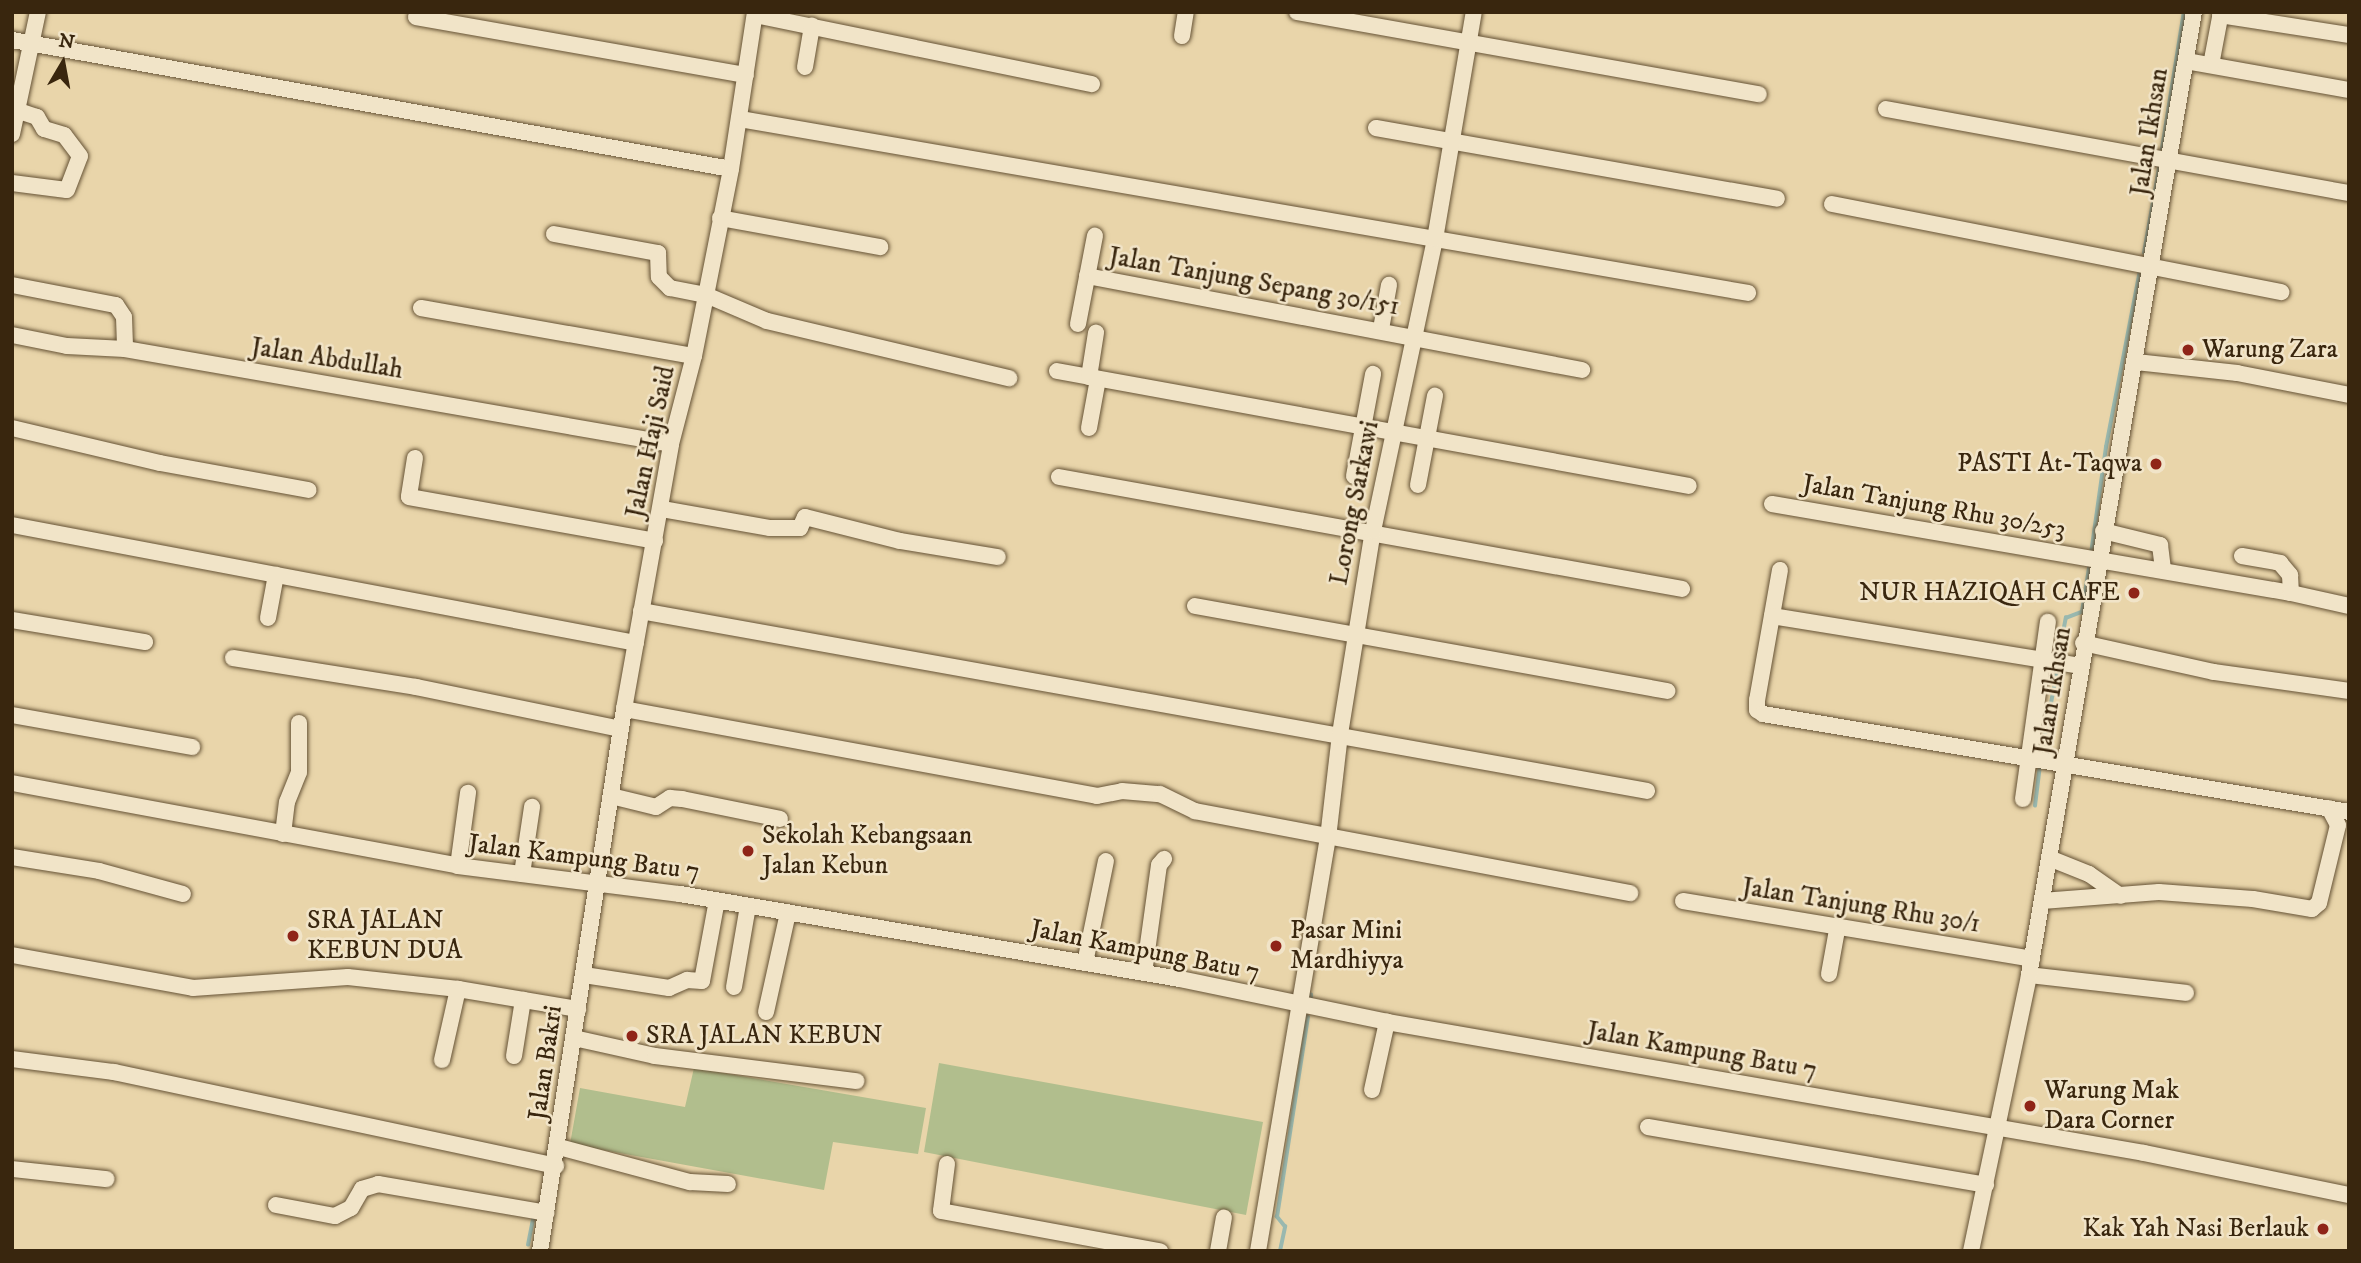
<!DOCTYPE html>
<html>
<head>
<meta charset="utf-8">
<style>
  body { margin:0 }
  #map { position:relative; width:2361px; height:1263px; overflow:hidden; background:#e9d5aa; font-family:"IM FELL DW Pica",serif }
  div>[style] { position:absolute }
  .green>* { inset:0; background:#b1be8d }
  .stream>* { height:3.5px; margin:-1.75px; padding:0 1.75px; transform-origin:1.75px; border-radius:1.75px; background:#99b8af }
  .roads { filter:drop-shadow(0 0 2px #655235) drop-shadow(0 0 2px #655235) }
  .minor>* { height:16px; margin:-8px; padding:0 8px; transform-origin:8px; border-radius:8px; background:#f1e4c8 }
  .dots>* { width:19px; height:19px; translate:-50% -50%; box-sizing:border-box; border:4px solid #f1e4c8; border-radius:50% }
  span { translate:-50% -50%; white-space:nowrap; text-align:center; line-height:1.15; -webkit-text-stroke:5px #f1e4c8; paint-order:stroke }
  .street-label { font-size:26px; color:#39260e }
  .poi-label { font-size:26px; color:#39260e }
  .left { translate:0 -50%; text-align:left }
  .right { translate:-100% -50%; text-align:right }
  .frame { position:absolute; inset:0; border:14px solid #39260e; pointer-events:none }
  .north { position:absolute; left:28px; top:28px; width:70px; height:70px; -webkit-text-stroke:5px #f1e4c8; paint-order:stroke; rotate:10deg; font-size:19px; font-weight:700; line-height:28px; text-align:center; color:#39260e }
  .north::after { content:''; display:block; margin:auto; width:24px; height:32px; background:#39260e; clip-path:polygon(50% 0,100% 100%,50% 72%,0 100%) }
</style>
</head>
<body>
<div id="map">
  <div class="green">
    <i style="clip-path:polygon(939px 1063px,1263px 1122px,1246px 1215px,924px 1152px)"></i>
    <i style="clip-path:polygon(694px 1068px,926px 1108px,918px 1154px,833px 1142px,824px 1190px,570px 1144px,580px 1088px,685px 1107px)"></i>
  </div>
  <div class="stream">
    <i style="left:2161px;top:155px;width:145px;rotate:-80.9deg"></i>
    <i style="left:2144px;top:253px;width:91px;rotate:-79.9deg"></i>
    <i style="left:2091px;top:554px;width:108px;rotate:-82deg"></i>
    <i style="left:2106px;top:447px;width:179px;rotate:-79.1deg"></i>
    <i style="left:2059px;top:653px;width:36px;rotate:-79deg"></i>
    <i style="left:2066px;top:618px;width:17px;rotate:-21deg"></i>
    <i style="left:2082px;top:612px;width:51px;rotate:-80.9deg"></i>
    <i style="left:2043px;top:746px;width:76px;rotate:-79.4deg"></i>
    <i style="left:2035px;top:806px;width:38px;rotate:-83deg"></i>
    <i style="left:1311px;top:998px;width:3px;rotate:-90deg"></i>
    <i style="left:528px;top:1245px;width:26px;rotate:-79deg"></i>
    <i style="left:1280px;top:1251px;width:25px;rotate:-78deg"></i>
    <i style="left:1285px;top:1227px;width:13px;rotate:-129deg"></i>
    <i style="left:1277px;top:1217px;width:202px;rotate:-81.2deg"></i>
  </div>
  <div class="roads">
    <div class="minor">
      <i style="left:1297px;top:12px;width:469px;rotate:10.1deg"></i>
      <i style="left:755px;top:15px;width:344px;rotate:11.6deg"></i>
      <i style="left:2220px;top:15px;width:131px;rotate:8.8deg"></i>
      <i style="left:416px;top:17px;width:335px;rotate:10deg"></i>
      <i style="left:1182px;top:36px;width:24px;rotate:-81deg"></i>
      <i style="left:12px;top:40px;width:730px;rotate:10.17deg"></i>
      <i style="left:2186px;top:61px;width:166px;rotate:10.1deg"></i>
      <i style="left:2211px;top:65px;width:54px;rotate:-79.3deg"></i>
      <i style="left:805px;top:67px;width:42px;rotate:-80.3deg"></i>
      <i style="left:1886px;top:109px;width:471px;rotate:10.3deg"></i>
      <i style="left:740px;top:119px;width:1023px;rotate:9.79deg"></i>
      <i style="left:1376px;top:128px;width:407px;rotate:10deg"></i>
      <i style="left:12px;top:134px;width:125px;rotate:-78deg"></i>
      <i style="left:12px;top:183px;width:55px;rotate:7.3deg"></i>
      <i style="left:67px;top:190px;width:36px;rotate:-69deg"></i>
      <i style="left:80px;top:156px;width:26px;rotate:-127deg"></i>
      <i style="left:64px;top:135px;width:21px;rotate:-163deg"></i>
      <i style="left:44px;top:129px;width:14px;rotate:-120deg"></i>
      <i style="left:37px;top:117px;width:22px;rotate:-162deg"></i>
      <i style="left:1832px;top:204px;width:458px;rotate:11.1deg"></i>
      <i style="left:720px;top:218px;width:163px;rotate:10.3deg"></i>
      <i style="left:554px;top:234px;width:106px;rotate:10.4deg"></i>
      <i style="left:658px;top:253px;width:24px;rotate:88deg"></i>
      <i style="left:659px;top:277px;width:16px;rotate:45deg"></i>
      <i style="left:670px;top:288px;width:37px;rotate:11deg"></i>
      <i style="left:706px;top:295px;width:66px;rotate:23.1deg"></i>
      <i style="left:767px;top:321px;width:249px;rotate:13.3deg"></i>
      <i style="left:1087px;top:276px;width:504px;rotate:10.75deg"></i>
      <i style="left:12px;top:285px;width:106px;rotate:10.9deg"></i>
      <i style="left:116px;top:305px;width:14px;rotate:56deg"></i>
      <i style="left:124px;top:317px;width:32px;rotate:88deg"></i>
      <i style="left:125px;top:349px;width:554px;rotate:9.87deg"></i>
      <i style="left:421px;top:308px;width:277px;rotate:10deg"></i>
      <i style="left:1078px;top:324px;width:90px;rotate:-79.1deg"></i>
      <i style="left:1381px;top:329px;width:45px;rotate:-79.7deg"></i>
      <i style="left:12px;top:335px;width:56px;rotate:11.3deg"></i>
      <i style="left:67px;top:346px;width:58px;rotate:3deg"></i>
      <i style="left:2136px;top:362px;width:102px;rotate:6.2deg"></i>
      <i style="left:2237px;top:373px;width:114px;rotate:11.1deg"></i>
      <i style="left:1057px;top:371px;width:642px;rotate:10.31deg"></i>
      <i style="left:1089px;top:377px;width:45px;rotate:-81deg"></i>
      <i style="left:12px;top:428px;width:152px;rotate:13.3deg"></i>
      <i style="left:160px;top:463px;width:151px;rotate:10.3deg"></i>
      <i style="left:1089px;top:428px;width:50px;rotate:-79.6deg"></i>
      <i style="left:415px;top:458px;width:39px;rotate:99deg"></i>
      <i style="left:409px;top:497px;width:250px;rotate:10.1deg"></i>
      <i style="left:1354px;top:476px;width:104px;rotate:-79.4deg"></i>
      <i style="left:1059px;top:477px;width:633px;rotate:10.19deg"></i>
      <i style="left:1418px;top:485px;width:91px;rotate:-79.2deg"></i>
      <i style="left:1772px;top:504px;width:527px;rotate:9.73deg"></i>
      <i style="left:662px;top:509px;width:110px;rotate:10deg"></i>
      <i style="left:770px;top:528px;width:30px"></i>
      <i style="left:800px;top:528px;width:12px;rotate:-66deg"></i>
      <i style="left:805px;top:517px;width:98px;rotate:14.2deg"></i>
      <i style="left:900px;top:541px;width:99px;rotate:9.3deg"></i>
      <i style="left:12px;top:525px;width:635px;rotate:10.71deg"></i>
      <i style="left:2103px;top:531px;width:59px;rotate:13.8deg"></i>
      <i style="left:2160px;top:545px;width:26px;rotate:83deg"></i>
      <i style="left:2242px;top:556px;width:39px;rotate:10deg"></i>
      <i style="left:2280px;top:563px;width:16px;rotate:50deg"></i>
      <i style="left:2290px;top:575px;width:18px;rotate:87deg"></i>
      <i style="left:2291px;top:593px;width:59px;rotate:12.6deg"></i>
      <i style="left:1780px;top:570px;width:132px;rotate:100deg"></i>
      <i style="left:1757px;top:700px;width:10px;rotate:90deg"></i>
      <i style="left:1757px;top:710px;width:7px;rotate:34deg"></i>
      <i style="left:1763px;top:714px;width:594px;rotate:9.49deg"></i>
      <i style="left:1195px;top:606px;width:480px;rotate:10.2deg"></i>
      <i style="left:641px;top:611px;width:1022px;rotate:10.14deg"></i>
      <i style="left:1772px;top:616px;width:312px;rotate:9.2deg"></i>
      <i style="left:268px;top:618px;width:44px;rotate:-79.5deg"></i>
      <i style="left:12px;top:620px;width:135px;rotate:9.4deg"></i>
      <i style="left:2083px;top:643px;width:134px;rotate:12.5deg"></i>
      <i style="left:2214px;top:672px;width:136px;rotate:8deg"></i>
      <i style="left:233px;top:658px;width:185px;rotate:9deg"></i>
      <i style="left:416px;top:687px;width:209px;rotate:11.6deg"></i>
      <i style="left:624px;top:709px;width:481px;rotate:10.4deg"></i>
      <i style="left:1097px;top:796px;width:25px;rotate:-11deg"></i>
      <i style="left:1122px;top:791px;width:38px;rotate:5deg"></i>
      <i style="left:1160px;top:794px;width:39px;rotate:26deg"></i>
      <i style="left:1195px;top:811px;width:443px;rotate:10.7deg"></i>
      <i style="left:12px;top:715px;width:183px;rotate:10.1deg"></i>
      <i style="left:12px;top:783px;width:454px;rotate:10.5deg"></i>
      <i style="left:458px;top:866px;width:224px;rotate:7.2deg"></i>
      <i style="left:680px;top:894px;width:507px;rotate:9.65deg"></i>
      <i style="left:1180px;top:979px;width:211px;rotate:11.7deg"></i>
      <i style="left:1387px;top:1022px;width:768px;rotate:9.82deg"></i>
      <i style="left:2144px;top:1153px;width:209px;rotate:11.6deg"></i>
      <i style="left:611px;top:796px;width:46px;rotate:13.7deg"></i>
      <i style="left:656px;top:807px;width:17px;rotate:-33deg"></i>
      <i style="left:670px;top:798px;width:12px;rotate:5deg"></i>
      <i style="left:682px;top:799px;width:100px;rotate:11.5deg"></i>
      <i style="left:2023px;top:799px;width:179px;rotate:-82deg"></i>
      <i style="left:283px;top:834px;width:32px;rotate:-83deg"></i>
      <i style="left:287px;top:802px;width:32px;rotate:-68deg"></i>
      <i style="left:299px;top:772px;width:49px;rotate:-90deg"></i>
      <i style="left:12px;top:857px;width:88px;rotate:9.1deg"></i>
      <i style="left:99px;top:871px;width:87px;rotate:15.3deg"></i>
      <i style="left:2049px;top:858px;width:43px;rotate:21.8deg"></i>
      <i style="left:2089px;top:874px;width:38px;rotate:35deg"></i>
      <i style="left:458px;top:866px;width:74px;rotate:-82.2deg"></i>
      <i style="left:522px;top:874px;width:68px;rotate:-81.5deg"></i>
      <i style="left:1683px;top:901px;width:354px;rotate:9.4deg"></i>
      <i style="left:2042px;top:901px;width:117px;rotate:-4.4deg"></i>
      <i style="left:2159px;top:892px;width:94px;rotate:4.3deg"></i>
      <i style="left:2253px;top:899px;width:60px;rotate:9.6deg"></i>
      <i style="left:2312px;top:909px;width:9px;rotate:-41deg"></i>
      <i style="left:2319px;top:903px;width:80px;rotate:-76.3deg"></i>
      <i style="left:2338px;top:825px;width:19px;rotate:-118deg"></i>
      <i style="left:12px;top:955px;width:184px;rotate:10.3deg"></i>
      <i style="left:193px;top:988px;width:155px;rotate:-4.1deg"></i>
      <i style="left:348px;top:977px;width:111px;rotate:6.2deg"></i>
      <i style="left:458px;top:989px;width:122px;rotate:9.5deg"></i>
      <i style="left:1085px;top:963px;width:104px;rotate:-78.4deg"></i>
      <i style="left:1144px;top:973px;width:109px;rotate:-82.1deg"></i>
      <i style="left:1159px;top:865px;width:8px;rotate:-50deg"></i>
      <i style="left:1829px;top:974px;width:45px;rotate:-79.7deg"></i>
      <i style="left:584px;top:975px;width:86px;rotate:8.7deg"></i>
      <i style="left:669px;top:988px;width:20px;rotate:-24deg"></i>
      <i style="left:687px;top:980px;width:15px;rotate:4deg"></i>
      <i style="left:702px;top:981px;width:82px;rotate:-79.5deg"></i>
      <i style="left:2029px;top:975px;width:158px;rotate:6.5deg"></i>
      <i style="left:734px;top:987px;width:82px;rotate:-80.2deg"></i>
      <i style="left:766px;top:1012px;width:101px;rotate:-77.5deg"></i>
      <i style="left:574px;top:1038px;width:83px;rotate:12.5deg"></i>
      <i style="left:655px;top:1056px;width:203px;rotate:7.1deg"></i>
      <i style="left:514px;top:1056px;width:57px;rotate:-80.9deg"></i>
      <i style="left:12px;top:1059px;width:103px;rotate:7.3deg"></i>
      <i style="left:114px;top:1072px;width:452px;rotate:12deg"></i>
      <i style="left:442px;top:1060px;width:73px;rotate:-77.3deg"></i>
      <i style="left:1372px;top:1090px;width:70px;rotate:-77.6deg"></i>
      <i style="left:1648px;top:1127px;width:343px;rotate:9.7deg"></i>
      <i style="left:559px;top:1147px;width:136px;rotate:15deg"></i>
      <i style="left:690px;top:1182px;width:38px;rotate:3deg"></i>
      <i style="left:947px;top:1164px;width:47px;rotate:97.3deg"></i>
      <i style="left:941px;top:1211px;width:223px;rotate:10.4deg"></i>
      <i style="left:12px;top:1169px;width:95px;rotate:6.1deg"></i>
      <i style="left:276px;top:1205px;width:60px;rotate:10.6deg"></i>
      <i style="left:335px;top:1216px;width:18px;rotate:-27deg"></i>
      <i style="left:351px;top:1208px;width:22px;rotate:-60deg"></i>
      <i style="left:362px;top:1189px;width:17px;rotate:-17deg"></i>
      <i style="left:378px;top:1184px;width:171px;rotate:9.7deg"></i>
      <i style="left:540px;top:1251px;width:548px;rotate:-81.19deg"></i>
      <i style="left:624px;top:709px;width:269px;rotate:-79.9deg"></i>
      <i style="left:671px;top:444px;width:91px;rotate:-75.4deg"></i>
      <i style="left:694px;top:356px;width:191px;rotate:-78.8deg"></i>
      <i style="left:731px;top:169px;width:159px;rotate:-81.3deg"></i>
      <i style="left:1218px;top:1251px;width:34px;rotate:-80deg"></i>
      <i style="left:1258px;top:1251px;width:419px;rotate:-80.4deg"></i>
      <i style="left:1328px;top:838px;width:105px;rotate:-83.4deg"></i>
      <i style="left:1340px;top:734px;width:206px;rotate:-80.8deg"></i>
      <i style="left:1373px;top:531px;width:299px;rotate:-78deg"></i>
      <i style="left:1435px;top:239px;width:230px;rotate:-80.3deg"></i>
      <i style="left:1971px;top:1251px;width:282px;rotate:-78.1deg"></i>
      <i style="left:2029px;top:975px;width:977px;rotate:-80.28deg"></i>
    </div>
  </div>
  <div class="dots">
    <i style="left:2188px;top:350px;background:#8f2418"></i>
    <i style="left:2156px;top:464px;background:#8f2418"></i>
    <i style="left:2134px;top:593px;background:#8f2418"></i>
    <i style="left:748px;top:851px;background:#8f2418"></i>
    <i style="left:293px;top:936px;background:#8f2418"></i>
    <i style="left:1276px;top:946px;background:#8f2418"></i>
    <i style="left:632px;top:1036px;background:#8f2418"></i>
    <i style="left:2030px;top:1106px;background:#8f2418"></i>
    <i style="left:2323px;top:1229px;background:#8f2418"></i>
  </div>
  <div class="street-label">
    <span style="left:2150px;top:132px;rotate:-81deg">Jalan Ikhsan</span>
    <span style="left:1254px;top:282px;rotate:10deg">Jalan Tanjung Sepang 30/151</span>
    <span style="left:327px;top:359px;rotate:9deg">Jalan Abdullah</span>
    <span style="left:651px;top:442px;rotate:-78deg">Jalan Haji Said</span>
    <span style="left:1355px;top:503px;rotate:-79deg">Lorong Sarkawi</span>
    <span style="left:1934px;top:507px;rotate:10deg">Jalan Tanjung Rhu 30/253</span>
    <span style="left:2053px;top:691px;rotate:-81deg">Jalan Ikhsan</span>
    <span style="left:584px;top:858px;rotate:7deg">Jalan Kampung Batu 7</span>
    <span style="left:1861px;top:906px;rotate:9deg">Jalan Tanjung Rhu 30/1</span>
    <span style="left:1145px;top:951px;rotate:11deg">Jalan Kampung Batu 7</span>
    <span style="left:1702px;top:1051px;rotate:10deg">Jalan Kampung Batu 7</span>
    <span style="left:546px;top:1063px;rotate:-82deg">Jalan Bakri</span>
  </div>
  <div class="poi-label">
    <span class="left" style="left:2202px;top:350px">Warung Zara</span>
    <span class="right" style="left:2142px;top:464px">PASTI At-Taqwa</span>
    <span class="right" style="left:2120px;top:593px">NUR HAZIQAH CAFE</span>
    <span class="left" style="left:762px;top:851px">Sekolah Kebangsaan<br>Jalan Kebun</span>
    <span class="left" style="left:307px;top:936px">SRA JALAN<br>KEBUN DUA</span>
    <span class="left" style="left:1290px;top:946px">Pasar Mini<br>Mardhiyya</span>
    <span class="left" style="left:646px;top:1036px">SRA JALAN KEBUN</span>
    <span class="left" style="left:2044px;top:1106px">Warung Mak<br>Dara Corner</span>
    <span class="right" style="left:2309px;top:1229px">Kak Yah Nasi Berlauk</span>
  </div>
  <div class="frame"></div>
  <div class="north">N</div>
</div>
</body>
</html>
